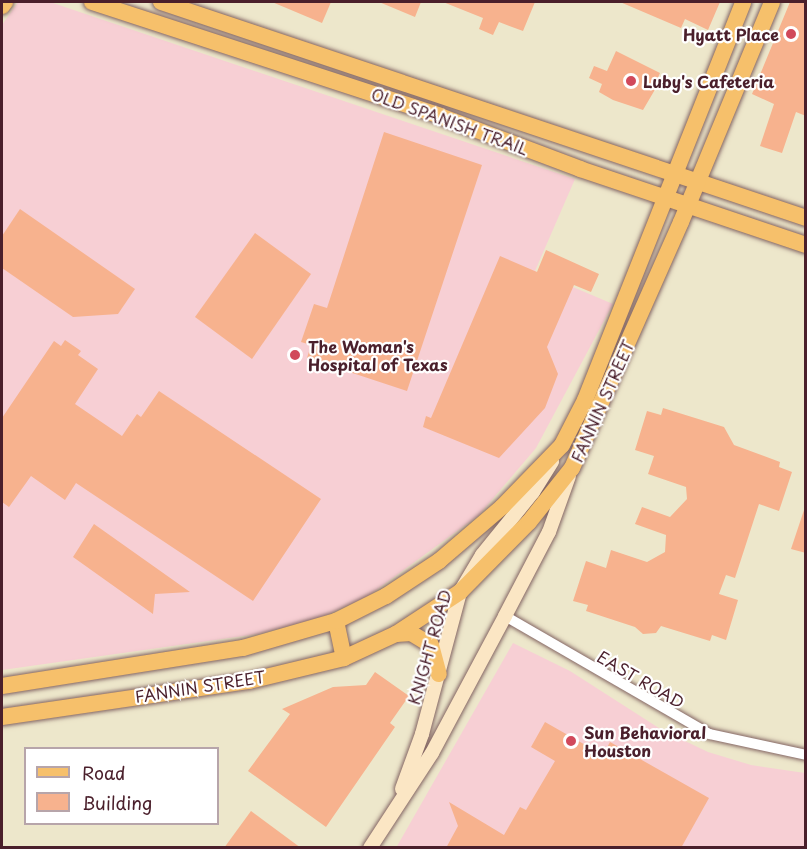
<!DOCTYPE html>
<html>
<head>
<meta charset="utf-8">
<style>
  body { margin:0 }
  #map { position:relative; width:807px; height:849px; overflow:hidden; background:#ede7cb; font-family:"Playpen Sans",sans-serif }
  div>[style] { position:absolute }
  .built>* { inset:0; background:#f7cfd4 }
  .building>* { inset:0; background:#f7b28e }
  .roads { filter:drop-shadow(0 0 2px #836563) drop-shadow(0 0 2px #836563) }
  .street>* { height:10px; margin:-5px; padding:0 5px; transform-origin:5px; border-radius:5px; background:#fff }
  .secondary>* { height:14px; margin:-7px; padding:0 7px; transform-origin:7px; border-radius:7px; background:#fbe6c4 }
  .primary>* { height:16px; margin:-8px; padding:0 8px; transform-origin:8px; border-radius:8px; background:#f6c06b }
  .dots>* { width:16px; height:16px; translate:-50% -50%; box-sizing:border-box; border:3px solid #fff; border-radius:50% }
  span { translate:-50% -50%; white-space:nowrap; text-align:center; line-height:1.15; -webkit-text-stroke:4.5px #fff; paint-order:stroke }
  .poi-label { font-size:16px; color:#4a1f2b; font-weight:700 }
  .right { translate:-100% -50%; text-align:right }
  .left { translate:0 -50%; text-align:left }
  .street-label { font-size:16px; color:#4a1f2b }
  .frame { position:absolute; inset:0; border:3px solid #4a1f2b; pointer-events:none }
  .legend { position:absolute; left:24px; top:747px; width:195px; height:78px; box-sizing:border-box; background:#fff; border:2px solid #b7a5aa; margin:0; padding:8px 10px; list-style:none; font-size:18px; color:#4a1f2b }
  .legend li { display:flex; align-items:center; gap:12px; height:30px }
  .legend b { width:30px; border:2px solid #b7a5aa }
</style>
</head>
<body>
<div id="map">
  <div class="built">
    <i style="clip-path:polygon(18px 2px,50px 2px,575px 179px,535px 271px,613px 304px,536px 448px,479px 515px,368px 596px,322px 617px,258px 634px,2px 670px,2px 25px)"></i>
    <i style="clip-path:polygon(513px 643px,570px 671px,662px 730px,708px 752px,751px 765px,805px 773px,805px 847px,396px 848px)"></i>
  </div>
  <div class="building">
    <i style="clip-path:polygon(272px 2px,331px 2px,322px 23px)"></i>
    <i style="clip-path:polygon(379px 2px,421px 2px,415px 17px)"></i>
    <i style="clip-path:polygon(443px 2px,535px 2px,523px 31px,499px 22px,493px 35px,479px 29px,483px 18px)"></i>
    <i style="clip-path:polygon(620px 2px,720px 2px,708px 30px,685px 19px,681px 28px)"></i>
    <i style="clip-path:polygon(790px 2px,806px 2px,806px 116px,796px 112px,782px 153px,760px 146px,774px 104px,752px 94px)"></i>
    <i style="clip-path:polygon(616px 51px,660px 73px,657px 80px,660px 81px,643px 110px,613px 100px,599px 92px,602px 84px,589px 78px,594px 66px,607px 71px)"></i>
    <i style="clip-path:polygon(384px 132px,482px 165px,407px 391px,307px 358px,311px 345px,301px 342px,314px 304px,327px 308px)"></i>
    <i style="clip-path:polygon(20px 209px,135px 289px,118px 314px,73px 317px,2px 268px,2px 236px)"></i>
    <i style="clip-path:polygon(255px 233px,311px 274px,252px 359px,195px 317px)"></i>
    <i style="clip-path:polygon(546px 250px,599px 274px,591px 292px,574px 285px,547px 347px,558px 374px,545px 408px,499px 458px,423px 427px,426px 416px,431px 418px,500px 256px,537px 272px)"></i>
    <i style="clip-path:polygon(65px 340px,81px 351px,78px 355px,98px 369px,75px 404px,122px 436px,137px 414px,141px 417px,159px 391px,321px 499px,253px 601px,76px 483px,65px 500px,31px 476px,9px 507px,2px 502px,2px 418px,54px 341px,61px 346px)"></i>
    <i style="clip-path:polygon(663px 408px,724px 427px,734px 445px,780px 462px,779px 467px,792px 472px,779px 511px,759px 504px,735px 578px,726px 575px,719px 594px,738px 600px,726px 640px,712px 635px,710px 641px,661px 626px,656px 633px,643px 634px,635px 627px,586px 611px,588px 605px,573px 601px,586px 561px,606px 568px,611px 550px,647px 562px,665px 552px,666px 535px,635px 524px,642px 507px,670px 517px,687px 499px,686px 487px,648px 474px,654px 456px,635px 450px,647px 411px,661px 415px)"></i>
    <i style="clip-path:polygon(804px 510px,806px 510px,806px 553px,791px 549px)"></i>
    <i style="clip-path:polygon(94px 524px,190px 592px,155px 594px,153px 614px,73px 557px)"></i>
    <i style="clip-path:polygon(375px 672px,409px 696px,390px 723px,395px 727px,326px 827px,248px 771px,290px 714px,282px 709px,333px 687px,366px 685px)"></i>
    <i style="clip-path:polygon(545px 722px,603px 755px,610px 742px,709px 798px,681px 848px,446px 848px,458px 826px,449px 802px,504px 835px,520px 807px,526px 810px,555px 761px,531px 747px)"></i>
    <i style="clip-path:polygon(251px 811px,301px 848px,224px 848px)"></i>
  </div>
  <div class="roads">
    <div class="street">
      <i style="left:505px;top:616px;width:236px;rotate:30deg"></i>
      <i style="left:709px;top:734px;width:99px;rotate:12.2deg"></i>
    </div>
    <div class="secondary">
      <i style="left:402px;top:789px;width:59px;rotate:-70deg"></i>
      <i style="left:422px;top:734px;width:147px;rotate:-75deg"></i>
      <i style="left:460px;top:592px;width:43px;rotate:-59.3deg"></i>
      <i style="left:482px;top:555px;width:81px;rotate:-51deg"></i>
      <i style="left:533px;top:492px;width:36px;rotate:-58deg"></i>
      <i style="left:370px;top:848px;width:113px;rotate:-56.9deg"></i>
      <i style="left:432px;top:753px;width:155px;rotate:-61.9deg"></i>
      <i style="left:505px;top:616px;width:95px;rotate:-62.4deg"></i>
      <i style="left:549px;top:532px;width:59px;rotate:-70.3deg"></i>
    </div>
    <div class="primary">
      <i style="left:92px;top:2px;width:366px;rotate:18.1deg"></i>
      <i style="left:440px;top:116px;width:150px;rotate:20.7deg"></i>
      <i style="left:580px;top:169px;width:238px;rotate:18.6deg"></i>
      <i style="left:161px;top:2px;width:680px;rotate:18.51deg"></i>
      <i style="left:2px;top:6px;width:5px;rotate:-53deg"></i>
      <i style="left:336px;top:621px;width:38px;rotate:78deg"></i>
      <i style="left:396px;top:634px;width:15px;rotate:-4deg"></i>
      <i style="left:411px;top:633px;width:23px;rotate:31deg"></i>
      <i style="left:431px;top:645px;width:30px;rotate:75deg"></i>
      <i style="left:2px;top:686px;width:244px;rotate:-9deg"></i>
      <i style="left:243px;top:648px;width:97px;rotate:-16.2deg"></i>
      <i style="left:336px;top:621px;width:56px;rotate:-26.6deg"></i>
      <i style="left:386px;top:596px;width:64px;rotate:-33.4deg"></i>
      <i style="left:439px;top:561px;width:83px;rotate:-40.6deg"></i>
      <i style="left:502px;top:507px;width:86px;rotate:-45.9deg"></i>
      <i style="left:562px;top:445px;width:51px;rotate:-62.9deg"></i>
      <i style="left:585px;top:400px;width:428px;rotate:-68.3deg"></i>
      <i style="left:2px;top:717px;width:250px;rotate:-8.3deg"></i>
      <i style="left:249px;top:681px;width:98px;rotate:-13.6deg"></i>
      <i style="left:344px;top:658px;width:57px;rotate:-24.8deg"></i>
      <i style="left:396px;top:634px;width:77px;rotate:-33.3deg"></i>
      <i style="left:460px;top:592px;width:98px;rotate:-45.4deg"></i>
      <i style="left:529px;top:522px;width:69px;rotate:-51.5deg"></i>
      <i style="left:572px;top:468px;width:269px;rotate:-66.1deg"></i>
      <i style="left:681px;top:222px;width:238px;rotate:-67.5deg"></i>
    </div>
  </div>
  <div class="dots">
    <i style="left:791px;top:34px;background:#d1495b"></i>
    <i style="left:631px;top:81px;background:#d1495b"></i>
    <i style="left:295px;top:355px;background:#d1495b"></i>
    <i style="left:571px;top:741px;background:#d1495b"></i>
  </div>
  <div class="poi-label">
    <span class="right" style="left:779px;top:34px">Hyatt Place</span>
    <span class="left" style="left:643px;top:81px">Luby's Cafeteria</span>
    <span class="left" style="left:308px;top:355px">The Woman's<br>Hospital of Texas</span>
    <span class="left" style="left:584px;top:741px">Sun Behavioral<br>Houston</span>
  </div>
  <div class="street-label">
    <span style="left:450px;top:121px;rotate:20deg">OLD SPANISH TRAIL</span>
    <span style="left:602px;top:401px;rotate:-66deg">FANNIN STREET</span>
    <span style="left:429px;top:647px;rotate:-74deg">KNIGHT ROAD</span>
    <span style="left:641px;top:679px;rotate:30deg">EAST ROAD</span>
    <span style="left:200px;top:686px;rotate:-9deg">FANNIN STREET</span>
  </div>
  <div class="frame"></div>
  <ul class="legend">
  <li><b style="height:8px;background:#f6c06b"></b>Road</li>
  <li><b style="height:16px;background:#f7b28e"></b>Building</li>
  </ul>
</div>
</body>
</html>
